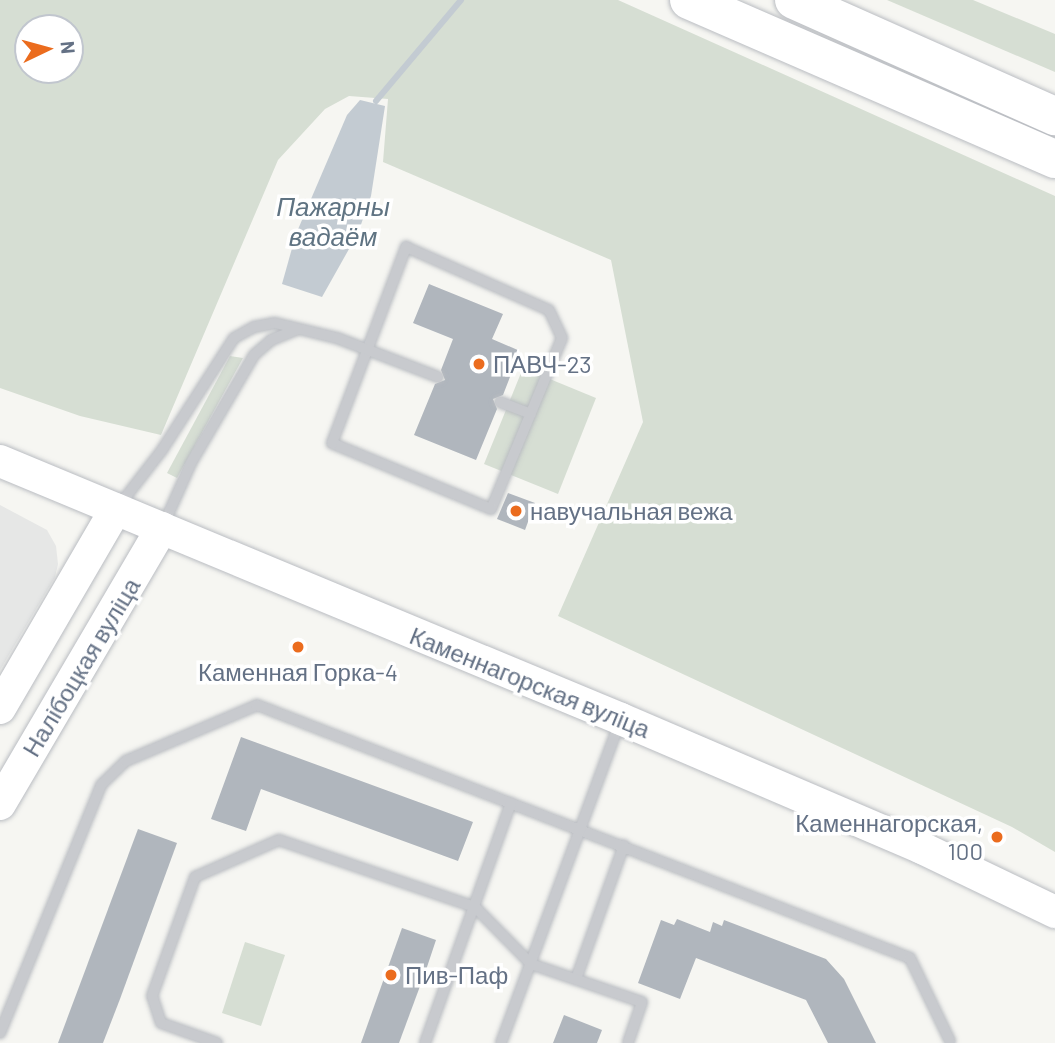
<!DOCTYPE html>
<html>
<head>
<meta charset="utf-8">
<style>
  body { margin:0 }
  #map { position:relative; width:1055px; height:1043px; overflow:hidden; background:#f6f6f2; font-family:Barlow,sans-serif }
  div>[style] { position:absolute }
  .built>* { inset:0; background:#e6e7e6 }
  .green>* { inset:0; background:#d6ded3 }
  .water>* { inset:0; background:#c3cbd2 }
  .stream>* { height:6px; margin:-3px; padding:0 3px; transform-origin:3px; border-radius:3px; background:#c3cbd2 }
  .building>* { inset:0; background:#b0b6bd }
  .roads { filter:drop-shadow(0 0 2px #babdc2) drop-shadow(0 0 2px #babdc2) }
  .lane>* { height:10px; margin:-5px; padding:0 5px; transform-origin:5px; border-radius:5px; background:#c8cace }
  .secondary>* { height:32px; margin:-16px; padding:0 16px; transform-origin:16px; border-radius:16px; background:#fff }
  .highway>* { height:38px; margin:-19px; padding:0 19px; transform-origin:19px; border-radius:19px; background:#fff }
  .dots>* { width:19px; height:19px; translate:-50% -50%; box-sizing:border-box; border:4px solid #fff; border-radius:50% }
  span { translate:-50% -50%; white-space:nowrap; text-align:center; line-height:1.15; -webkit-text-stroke:7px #fff; paint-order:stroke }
  .poi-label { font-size:24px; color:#647185 }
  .left { translate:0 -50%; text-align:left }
  .right { translate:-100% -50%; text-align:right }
  .street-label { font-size:24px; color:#647185 }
  .water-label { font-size:26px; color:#5f7382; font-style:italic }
  .north { position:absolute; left:14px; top:14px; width:70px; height:70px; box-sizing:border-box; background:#fff; border:2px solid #c1c6ce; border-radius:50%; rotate:85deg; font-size:19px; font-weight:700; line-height:28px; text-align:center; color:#647185 }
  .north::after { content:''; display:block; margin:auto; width:24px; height:32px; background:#eb6c1e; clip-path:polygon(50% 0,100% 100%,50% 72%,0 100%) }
</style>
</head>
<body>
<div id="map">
  <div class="built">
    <i style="clip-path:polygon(0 505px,47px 530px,56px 546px,58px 564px,55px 577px,0 670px)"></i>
  </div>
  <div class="green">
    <i style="clip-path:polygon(evenodd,0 0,618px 0,1055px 196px,1055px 852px,1012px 827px,558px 616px,643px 422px,611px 260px,383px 162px,388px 99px,349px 96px,325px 109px,278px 160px,161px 435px,80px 416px,0 388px,0 0,28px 28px,70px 28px,70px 70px,28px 70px,28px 28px)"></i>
    <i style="clip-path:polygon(887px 0,973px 0,1055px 34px,1055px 72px)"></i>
    <i style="clip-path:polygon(230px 356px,243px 358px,177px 478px,167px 473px)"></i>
    <i style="clip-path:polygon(523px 368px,596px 398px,558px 494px,484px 464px)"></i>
    <i style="clip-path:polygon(245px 942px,285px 955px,261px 1026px,222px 1013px)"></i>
  </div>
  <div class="water">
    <i style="clip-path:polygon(360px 100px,385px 106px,371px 196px,358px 233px,322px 297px,282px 284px,296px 234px,347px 115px)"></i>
  </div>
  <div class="stream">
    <i style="left:376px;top:101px;width:132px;rotate:-49.9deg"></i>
  </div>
  <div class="building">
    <i style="clip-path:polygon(429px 284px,503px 314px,492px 339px,520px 351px,503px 395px,493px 399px,497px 409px,476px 460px,414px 435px,435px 384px,445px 380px,441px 370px,453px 339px,413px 323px)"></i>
    <i style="clip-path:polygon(508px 493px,535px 503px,525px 530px,497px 519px)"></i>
    <i style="clip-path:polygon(241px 737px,473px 822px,458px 861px,261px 789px,246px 831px,211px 819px)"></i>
    <i style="clip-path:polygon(138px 829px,177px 843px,120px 999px,103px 1043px,58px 1043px)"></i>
    <i style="clip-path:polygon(677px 919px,710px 932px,713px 922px,722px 926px,724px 920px,826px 959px,844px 979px,876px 1043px,828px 1043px,806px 1000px,696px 958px,680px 999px,638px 983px,661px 920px,674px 925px)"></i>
    <i style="clip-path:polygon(402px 928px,436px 940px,426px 970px,399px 1043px,361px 1043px)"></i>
    <i style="clip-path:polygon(564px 1015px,602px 1030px,597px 1043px,553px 1043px)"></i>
  </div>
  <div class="roads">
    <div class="lane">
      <i style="left:406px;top:247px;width:156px;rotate:23.8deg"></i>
      <i style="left:549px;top:310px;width:31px;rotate:65deg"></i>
      <i style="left:562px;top:338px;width:185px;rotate:112.5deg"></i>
      <i style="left:491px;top:509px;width:172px;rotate:-157.5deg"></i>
      <i style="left:332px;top:443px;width:210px;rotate:-69.3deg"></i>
      <i style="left:500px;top:402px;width:33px;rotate:21deg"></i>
      <i style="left:118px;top:507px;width:72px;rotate:-52.3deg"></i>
      <i style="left:162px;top:450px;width:133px;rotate:-57.3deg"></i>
      <i style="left:234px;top:338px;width:23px;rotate:-29deg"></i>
      <i style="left:254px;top:327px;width:21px;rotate:-11deg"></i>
      <i style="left:275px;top:323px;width:64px;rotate:13.6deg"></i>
      <i style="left:337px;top:338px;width:108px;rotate:21.1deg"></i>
      <i style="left:163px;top:526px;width:69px;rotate:-66deg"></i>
      <i style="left:191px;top:463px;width:125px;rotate:-59.7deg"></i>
      <i style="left:254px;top:355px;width:23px;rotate:-41deg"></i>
      <i style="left:271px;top:340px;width:29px;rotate:-22deg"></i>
      <i style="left:576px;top:979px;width:142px;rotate:-70.3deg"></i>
      <i style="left:0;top:1033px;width:268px;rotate:-67.8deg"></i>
      <i style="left:101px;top:785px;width:35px;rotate:-44deg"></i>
      <i style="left:126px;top:761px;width:142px;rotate:-23.1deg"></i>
      <i style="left:257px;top:705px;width:700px;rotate:21.18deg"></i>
      <i style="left:910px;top:958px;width:92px;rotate:64.3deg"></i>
      <i style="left:217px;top:1043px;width:59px;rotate:-160.3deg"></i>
      <i style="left:161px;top:1023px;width:28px;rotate:-108deg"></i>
      <i style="left:152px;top:996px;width:127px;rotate:-70.1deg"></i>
      <i style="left:195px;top:877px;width:92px;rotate:-23.8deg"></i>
      <i style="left:279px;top:840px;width:207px;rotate:18.9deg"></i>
      <i style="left:475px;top:907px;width:80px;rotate:45.5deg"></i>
      <i style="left:531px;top:964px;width:117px;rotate:18.9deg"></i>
      <i style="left:642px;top:1002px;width:43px;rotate:108.9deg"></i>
      <i style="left:425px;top:1043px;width:255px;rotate:-70.3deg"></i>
      <i style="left:501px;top:1043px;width:342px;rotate:-69.7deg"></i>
    </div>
    <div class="secondary">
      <i style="left:0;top:461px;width:672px;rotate:22.56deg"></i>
      <i style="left:621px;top:719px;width:327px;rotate:23.2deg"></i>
      <i style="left:922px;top:848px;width:148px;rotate:25.7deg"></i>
      <i style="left:0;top:708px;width:230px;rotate:-59.8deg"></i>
      <i style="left:0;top:804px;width:320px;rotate:-59.6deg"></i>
    </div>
    <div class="highway">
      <i style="left:689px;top:0;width:399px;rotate:23.5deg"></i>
      <i style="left:794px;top:0;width:286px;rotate:24deg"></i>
    </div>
  </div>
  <div class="dots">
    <i style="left:479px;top:364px;background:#eb6c1e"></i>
    <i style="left:516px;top:511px;background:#eb6c1e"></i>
    <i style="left:298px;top:647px;background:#eb6c1e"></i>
    <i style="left:997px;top:837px;background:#eb6c1e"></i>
    <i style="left:391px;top:975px;background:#eb6c1e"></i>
  </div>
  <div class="poi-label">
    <span class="left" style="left:493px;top:364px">ПАВЧ-23</span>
    <span class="left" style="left:530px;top:511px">навучальная вежа</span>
    <span style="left:298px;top:672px">Каменная Горка-4</span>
    <span class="right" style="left:983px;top:837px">Каменнагорская,<br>100</span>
    <span class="left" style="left:405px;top:975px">Пив-Паф</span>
  </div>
  <div class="street-label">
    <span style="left:81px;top:667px;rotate:-59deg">Налібоцкая вуліца</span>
    <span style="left:530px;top:682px;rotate:22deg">Каменнагорская вуліца</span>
  </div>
  <div class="water-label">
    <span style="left:333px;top:221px">Пажарны<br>вадаём</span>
  </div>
  <div class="north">N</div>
</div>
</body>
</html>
